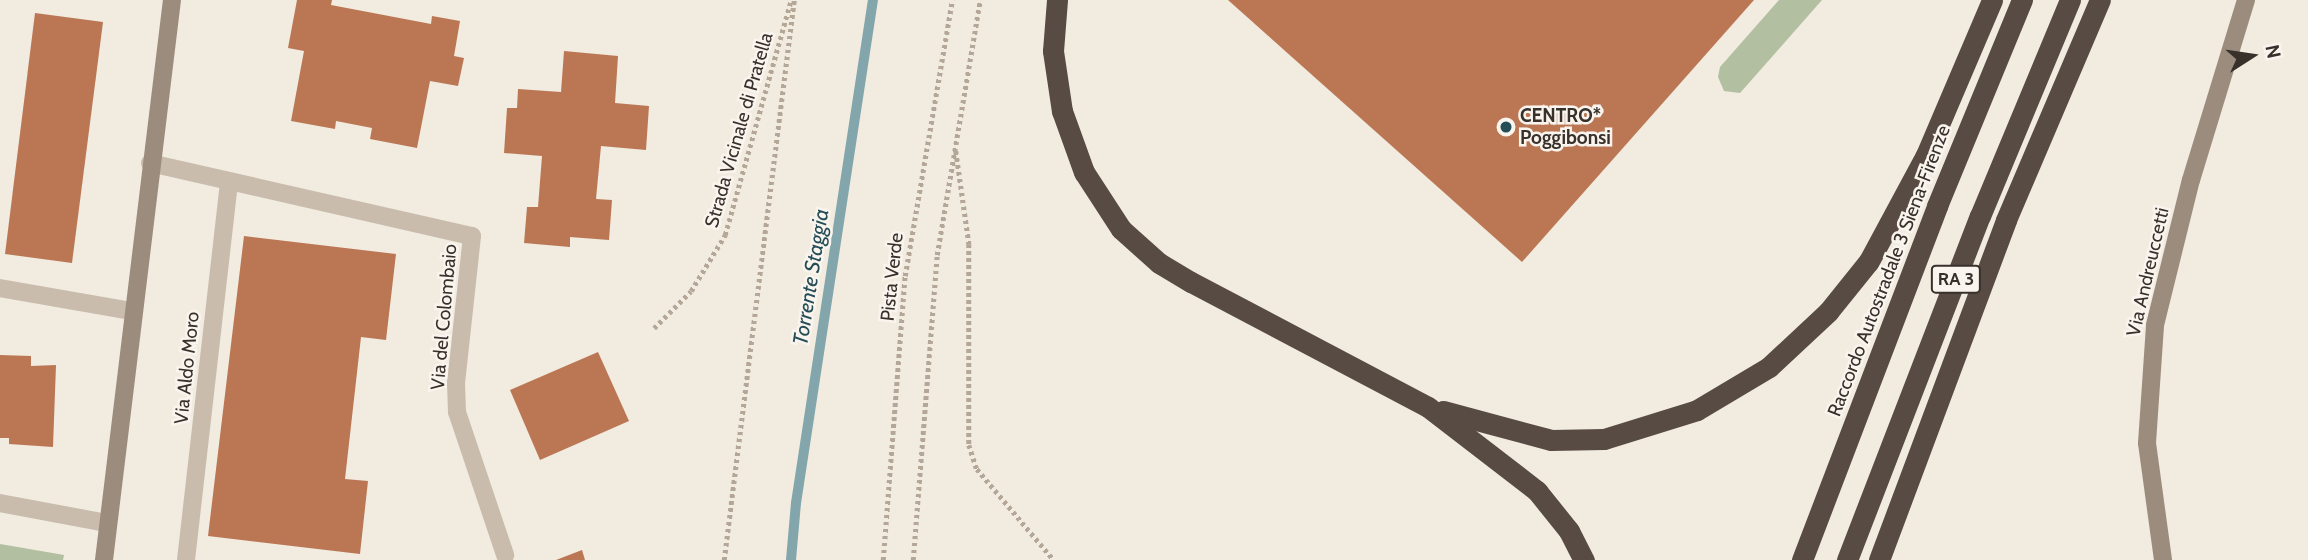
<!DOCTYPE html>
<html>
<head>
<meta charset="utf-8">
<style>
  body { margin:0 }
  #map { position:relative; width:2308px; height:560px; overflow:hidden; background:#f1ebe0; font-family:Cabin,sans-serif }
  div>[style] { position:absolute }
  .green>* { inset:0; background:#b2bfa1 }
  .stream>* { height:10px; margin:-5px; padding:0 5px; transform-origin:5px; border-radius:5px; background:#82a6ac }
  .building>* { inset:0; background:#bb7754 }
  .path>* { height:4.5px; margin-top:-2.25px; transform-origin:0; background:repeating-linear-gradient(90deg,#b4a797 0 3.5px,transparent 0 7px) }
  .service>* { height:18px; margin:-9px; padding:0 9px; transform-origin:9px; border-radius:9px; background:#c9bcad }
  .minor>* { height:18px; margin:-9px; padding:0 9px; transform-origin:9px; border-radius:9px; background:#c9bcad }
  .secondary>* { height:18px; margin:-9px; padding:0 9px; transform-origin:9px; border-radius:9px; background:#9c8c7e }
  .motorway>* { height:21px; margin:-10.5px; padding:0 10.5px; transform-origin:10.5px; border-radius:10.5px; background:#584b43 }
  .dots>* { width:19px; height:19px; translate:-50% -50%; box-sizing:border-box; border:4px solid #f9f4ed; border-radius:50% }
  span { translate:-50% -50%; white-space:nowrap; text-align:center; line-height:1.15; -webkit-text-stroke:5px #f9f4ed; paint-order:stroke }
  .shield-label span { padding:2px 5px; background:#f9f4ed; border:2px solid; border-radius:5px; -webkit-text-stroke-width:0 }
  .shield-label { font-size:18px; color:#38302b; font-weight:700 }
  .poi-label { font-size:19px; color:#38302b; font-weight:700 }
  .left { translate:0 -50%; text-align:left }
  .street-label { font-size:19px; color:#38302b }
  .water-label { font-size:21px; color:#244d56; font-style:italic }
  .north { position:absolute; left:2217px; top:21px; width:70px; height:70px; -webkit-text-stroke:5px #f9f4ed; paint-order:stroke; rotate:78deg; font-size:19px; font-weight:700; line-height:28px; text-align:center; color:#38302b }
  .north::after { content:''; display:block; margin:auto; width:24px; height:32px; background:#38302b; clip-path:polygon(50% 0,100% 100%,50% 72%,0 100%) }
</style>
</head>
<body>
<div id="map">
  <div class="green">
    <i style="clip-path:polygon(1779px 0,1822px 0,1740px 93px,1724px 91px,1718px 77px,1720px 67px)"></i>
    <i style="clip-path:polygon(0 544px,64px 555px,63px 560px,0 560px)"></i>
  </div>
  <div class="stream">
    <i style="left:791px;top:560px;width:57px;rotate:-85deg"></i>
    <i style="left:796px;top:503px;width:509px;rotate:-81.3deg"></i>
  </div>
  <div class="building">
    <i style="clip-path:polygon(297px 0,332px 0,331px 5px,431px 24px,432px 16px,460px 21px,454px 56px,464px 58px,458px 86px,430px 81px,417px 148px,370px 139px,372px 128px,336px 121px,335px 129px,291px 121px,304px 51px,288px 48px)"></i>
    <i style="clip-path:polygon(1228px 0,1754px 0,1522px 262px)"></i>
    <i style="clip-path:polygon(35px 13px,103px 22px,72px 263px,5px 254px)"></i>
    <i style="clip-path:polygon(564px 51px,618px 56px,615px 103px,649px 106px,646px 150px,601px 146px,596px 199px,612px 200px,609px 240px,570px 237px,570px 247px,524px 243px,527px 207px,538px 207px,542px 156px,504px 153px,507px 108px,517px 108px,518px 89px,561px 92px)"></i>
    <i style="clip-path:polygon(244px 236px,396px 254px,386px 340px,361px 337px,345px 479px,368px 481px,360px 554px,208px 536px)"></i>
    <i style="clip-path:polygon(598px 352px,629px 421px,540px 460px,510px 390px)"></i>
    <i style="clip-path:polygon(0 355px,31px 356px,31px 366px,56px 365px,53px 447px,9px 444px,9px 438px,0 438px)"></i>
    <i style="clip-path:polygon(582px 550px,585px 560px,556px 560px)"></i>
  </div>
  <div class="path">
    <i style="left:956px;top:151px;width:94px;rotate:82deg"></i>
    <i style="left:969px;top:244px;width:201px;rotate:90deg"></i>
    <i style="left:969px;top:445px;width:25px;rotate:72deg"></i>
    <i style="left:977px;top:469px;width:119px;rotate:49.8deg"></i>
    <i style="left:654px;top:328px;width:52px;rotate:-45deg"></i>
    <i style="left:691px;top:291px;width:66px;rotate:-58.7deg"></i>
    <i style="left:725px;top:235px;width:244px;rotate:-74.3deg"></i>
    <i style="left:724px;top:560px;width:564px;rotate:-82.87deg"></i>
    <i style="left:883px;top:560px;width:285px;rotate:-85.6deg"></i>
    <i style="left:905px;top:276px;width:280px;rotate:-80.3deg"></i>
    <i style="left:913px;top:560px;width:306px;rotate:-85.5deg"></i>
    <i style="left:937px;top:255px;width:259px;rotate:-80.4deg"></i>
  </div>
  <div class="service">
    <i style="left:186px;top:560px;width:381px;rotate:-83.5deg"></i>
  </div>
  <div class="minor">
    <i style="left:150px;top:163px;width:330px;rotate:12.8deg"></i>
    <i style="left:472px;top:236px;width:148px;rotate:96.2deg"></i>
    <i style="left:456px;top:383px;width:29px;rotate:88deg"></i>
    <i style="left:457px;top:412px;width:151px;rotate:71.4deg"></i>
    <i style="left:0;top:288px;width:134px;rotate:9.9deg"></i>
    <i style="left:0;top:503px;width:109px;rotate:10.6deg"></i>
  </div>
  <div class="secondary">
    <i style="left:104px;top:560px;width:564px;rotate:-83.08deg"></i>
    <i style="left:2163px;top:560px;width:118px;rotate:-97.8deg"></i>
    <i style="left:2147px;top:443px;width:118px;rotate:-86.1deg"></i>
    <i style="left:2155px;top:325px;width:149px;rotate:-76.1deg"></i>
    <i style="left:2191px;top:180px;width:188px;rotate:-73deg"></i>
  </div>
  <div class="motorway">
    <i style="left:1057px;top:0;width:51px;rotate:94.5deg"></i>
    <i style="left:1053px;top:51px;width:61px;rotate:81.5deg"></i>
    <i style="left:1062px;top:111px;width:65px;rotate:70.2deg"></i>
    <i style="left:1084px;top:172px;width:68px;rotate:57deg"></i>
    <i style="left:1121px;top:229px;width:51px;rotate:41.8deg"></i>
    <i style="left:1159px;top:263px;width:37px;rotate:31deg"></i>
    <i style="left:1191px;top:282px;width:268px;rotate:27.8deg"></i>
    <i style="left:1428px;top:407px;width:138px;rotate:37.6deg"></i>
    <i style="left:1537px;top:491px;width:51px;rotate:51.3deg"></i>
    <i style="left:1569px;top:531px;width:33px;rotate:63deg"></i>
    <i style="left:1443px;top:411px;width:112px;rotate:15deg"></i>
    <i style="left:1551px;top:440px;width:53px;rotate:-1.1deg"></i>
    <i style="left:1604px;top:439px;width:97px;rotate:-17.3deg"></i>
    <i style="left:1697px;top:410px;width:84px;rotate:-30.8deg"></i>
    <i style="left:1769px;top:367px;width:81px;rotate:-43deg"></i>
    <i style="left:1828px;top:312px;width:65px;rotate:-51.2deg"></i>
    <i style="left:1869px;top:261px;width:120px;rotate:-61.7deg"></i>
    <i style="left:1926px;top:155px;width:168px;rotate:-66.9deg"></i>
    <i style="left:1802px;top:560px;width:379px;rotate:-69.1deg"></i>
    <i style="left:1937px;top:206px;width:223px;rotate:-67.6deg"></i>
    <i style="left:1847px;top:560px;width:369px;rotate:-68.9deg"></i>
    <i style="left:1980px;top:216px;width:234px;rotate:-67.4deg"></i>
    <i style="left:1879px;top:560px;width:363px;rotate:-69.5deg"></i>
    <i style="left:2006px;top:220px;width:239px;rotate:-66.9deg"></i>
  </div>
  <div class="dots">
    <i style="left:1506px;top:127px;background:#244d56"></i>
  </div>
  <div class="shield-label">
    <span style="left:1956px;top:279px">RA 3</span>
  </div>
  <div class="poi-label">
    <span class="left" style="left:1520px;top:127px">CENTRO*<br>Poggibonsi</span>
  </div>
  <div class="street-label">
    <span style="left:739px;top:130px;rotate:-74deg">Strada Vicinale di Pratella</span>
    <span style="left:1889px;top:271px;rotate:-69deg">Raccordo Autostradale 3 Siena-Firenze</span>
    <span style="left:2148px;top:272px;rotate:-77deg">Via Andreuccetti</span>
    <span style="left:892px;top:277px;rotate:-84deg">Pista Verde</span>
    <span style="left:444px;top:317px;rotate:-85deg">Via del Colombaio</span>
    <span style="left:187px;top:368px;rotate:-84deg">Via Aldo Moro</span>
  </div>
  <div class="water-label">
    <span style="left:811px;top:277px;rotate:-81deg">Torrente Staggia</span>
  </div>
  <div class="north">N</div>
</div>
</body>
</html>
